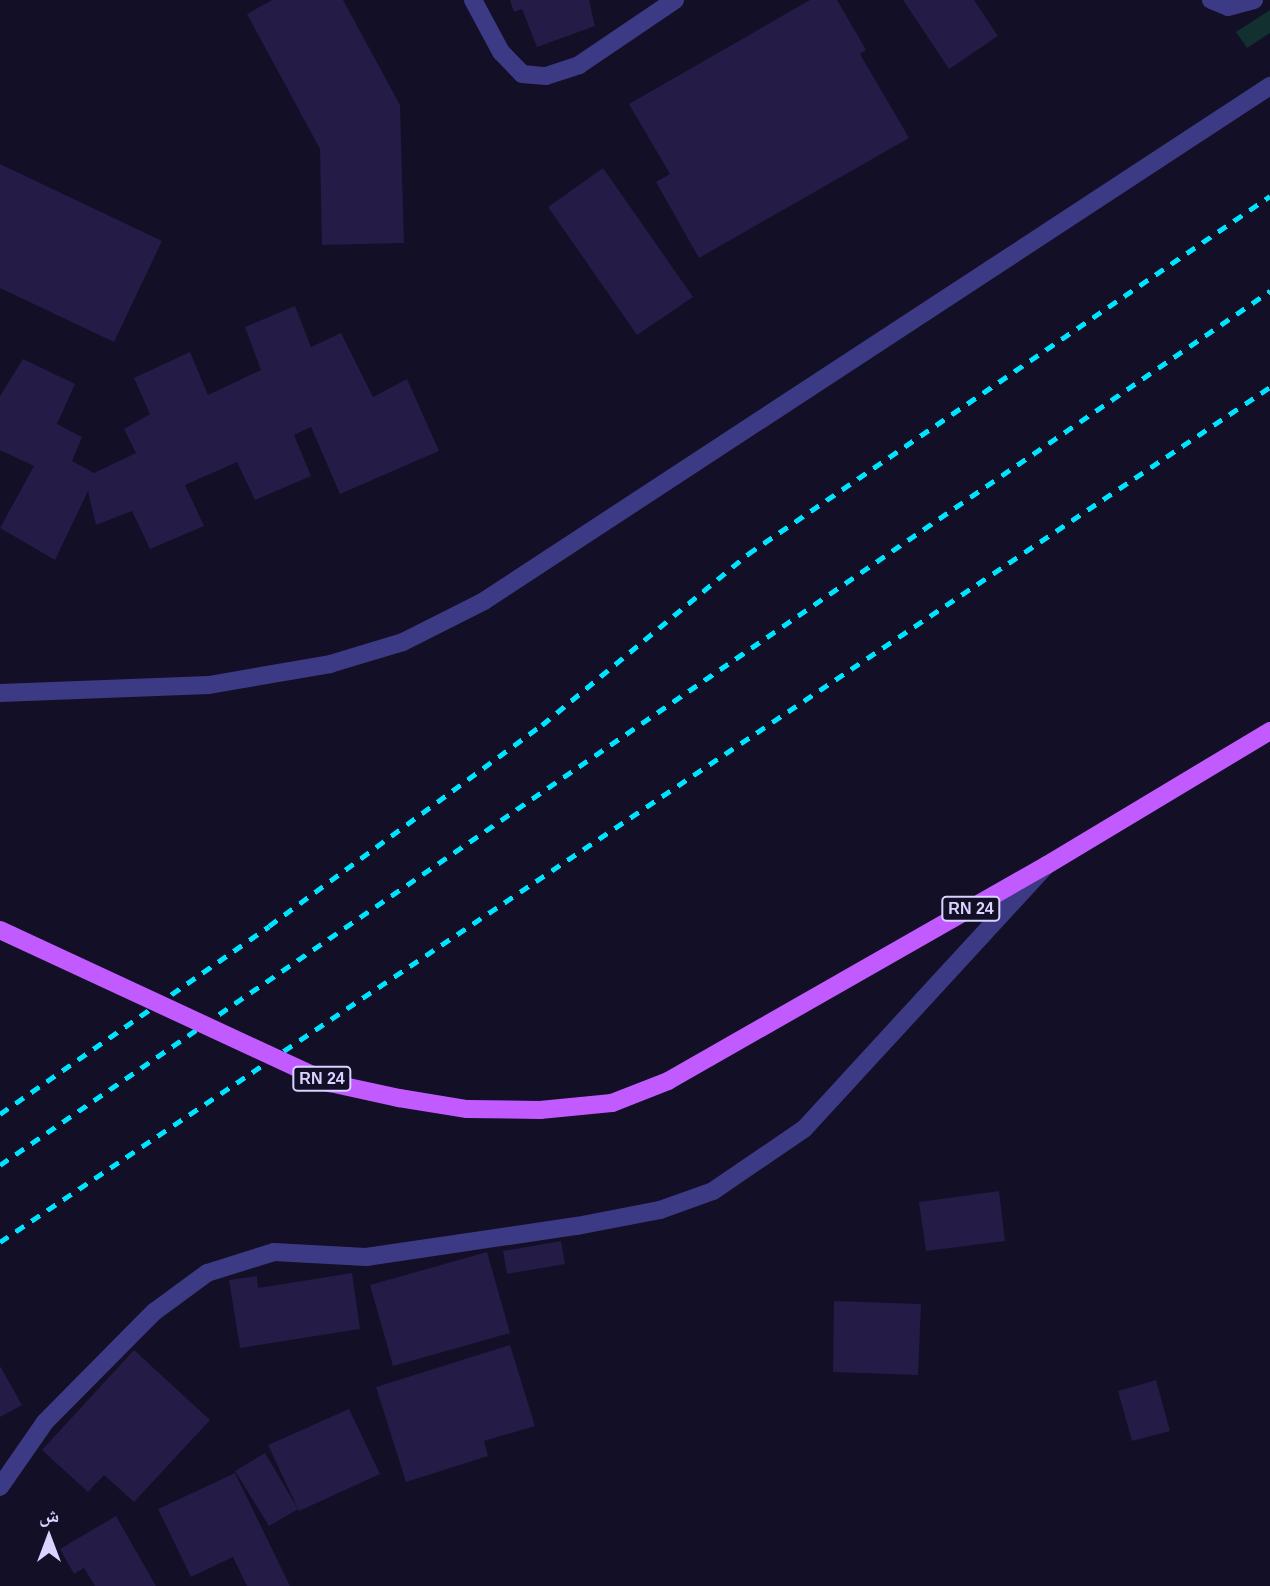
<!DOCTYPE html>
<html>
<head>
<meta charset="utf-8">
<style>
  body { margin:0 }
  #map { position:relative; width:1270px; height:1586px; overflow:hidden; background:#130f26; font-family:Helvetica,"Noto Naskh Arabic",sans-serif }
  div>[style] { position:absolute }
  .green>* { inset:0; background:#12302f }
  .building>* { inset:0; background:#241b47 }
  .minor>* { height:18px; margin:-9px; padding:0 9px; transform-origin:9px; border-radius:9px; background:#3d3a85 }
  .major>* { height:18px; margin:-9px; padding:0 9px; transform-origin:9px; border-radius:9px; background:#c25bff }
  .rail>* { height:5px; margin-top:-2.5px; transform-origin:0; background:repeating-linear-gradient(90deg,#00e5ff 0 10px,transparent 0 19px) }
  .major-bridge>* { height:18px; margin:-9px; padding:0 9px; transform-origin:9px; border-radius:9px; background:#c25bff }
  span { translate:-50% -50%; white-space:nowrap; text-align:center; line-height:1.15; -webkit-text-stroke:6px #130f26; paint-order:stroke }
  .shield-label span { padding:2px 5px; background:#130f26; border:2px solid; border-radius:5px; -webkit-text-stroke-width:0 }
  .shield-label { font-size:16px; color:#d9d4ff; font-weight:700 }
  .north { position:absolute; left:14px; top:1502px; width:70px; height:70px; -webkit-text-stroke:5px #130f26; paint-order:stroke; rotate:0deg; font-size:19px; font-weight:700; line-height:28px; text-align:center; color:#d9d4ff }
  .north::after { content:''; display:block; margin:auto; width:24px; height:32px; background:#d9d4ff; clip-path:polygon(50% 0,100% 100%,50% 72%,0 100%) }
</style>
</head>
<body>
<div id="map">
  <div class="green">
    <i style="clip-path:polygon(1270px 10px,1270px 33px,1247px 48px,1236px 32px)"></i>
  </div>
  <div class="building">
    <i style="clip-path:polygon(272px 0,343px 0,400px 105px,404px 243px,322px 245px,320px 149px,247px 14px)"></i>
    <i style="clip-path:polygon(510px 0,589px 0,595px 26px,537px 47px,522px 9px,514px 12px)"></i>
    <i style="clip-path:polygon(810px 0,837px 0,866px 50px,860px 54px,909px 138px,699px 258px,656px 182px,670px 174px,629px 104px)"></i>
    <i style="clip-path:polygon(903px 0,974px 0,998px 36px,949px 69px)"></i>
    <i style="clip-path:polygon(0 164px,162px 241px,114px 342px,0 288px)"></i>
    <i style="clip-path:polygon(603px 168px,693px 297px,637px 335px,548px 207px)"></i>
    <i style="clip-path:polygon(295px 306px,311px 347px,341px 333px,373px 397px,407px 379px,439px 451px,340px 494px,311px 427px,294px 435px,311px 476px,255px 500px,237px 462px,185px 485px,204px 526px,150px 549px,132px 511px,96px 525px,88px 491px,55px 560px,0 528px,34px 466px,0 450px,0 396px,23px 359px,75px 384px,57px 424px,82px 437px,72px 461px,94px 473px,136px 453px,124px 429px,150px 414px,134px 378px,190px 352px,208px 395px,261px 370px,245px 327px)"></i>
    <i style="clip-path:polygon(999px 1191px,1005px 1241px,926px 1251px,919px 1202px)"></i>
    <i style="clip-path:polygon(561px 1241px,565px 1264px,507px 1274px,503px 1251px)"></i>
    <i style="clip-path:polygon(487px 1252px,510px 1333px,393px 1366px,370px 1285px)"></i>
    <i style="clip-path:polygon(352px 1273px,360px 1329px,240px 1348px,229px 1280px,257px 1276px,258px 1288px)"></i>
    <i style="clip-path:polygon(834px 1301px,921px 1304px,918px 1375px,833px 1372px)"></i>
    <i style="clip-path:polygon(510px 1345px,535px 1426px,484px 1441px,488px 1456px,406px 1482px,376px 1387px)"></i>
    <i style="clip-path:polygon(134px 1350px,210px 1420px,134px 1502px,104px 1475px,88px 1492px,42px 1450px)"></i>
    <i style="clip-path:polygon(0 1366px,22px 1405px,0 1417px)"></i>
    <i style="clip-path:polygon(1156px 1380px,1170px 1431px,1132px 1441px,1118px 1391px)"></i>
    <i style="clip-path:polygon(349px 1409px,380px 1474px,299px 1511px,268px 1445px)"></i>
    <i style="clip-path:polygon(265px 1453px,298px 1509px,269px 1526px,235px 1471px)"></i>
    <i style="clip-path:polygon(235px 1473px,290px 1586px,247px 1586px,233px 1557px,191px 1577px,158px 1509px)"></i>
    <i style="clip-path:polygon(116px 1516px,156px 1586px,95px 1586px,84px 1568px,74px 1574px,60px 1549px)"></i>
  </div>
  <div class="minor">
    <i style="left:473px;top:0;width:59px;rotate:61.7deg"></i>
    <i style="left:501px;top:52px;width:30px;rotate:46deg"></i>
    <i style="left:522px;top:74px;width:24px;rotate:5deg"></i>
    <i style="left:546px;top:76px;width:35px;rotate:-18deg"></i>
    <i style="left:579px;top:65px;width:116px;rotate:-34.1deg"></i>
    <i style="left:1211px;top:0;width:18px;rotate:22deg"></i>
    <i style="left:1228px;top:7px;width:27px;rotate:-15deg"></i>
    <i style="left:0;top:693px;width:209px;rotate:-2.2deg"></i>
    <i style="left:209px;top:685px;width:123px;rotate:-9.8deg"></i>
    <i style="left:330px;top:664px;width:76px;rotate:-16.8deg"></i>
    <i style="left:403px;top:642px;width:91px;rotate:-26.8deg"></i>
    <i style="left:484px;top:601px;width:940px;rotate:-33.23deg"></i>
    <i style="left:0;top:1487px;width:79px;rotate:-55.3deg"></i>
    <i style="left:45px;top:1422px;width:155px;rotate:-45.3deg"></i>
    <i style="left:154px;top:1312px;width:66px;rotate:-36.3deg"></i>
    <i style="left:207px;top:1273px;width:70px;rotate:-17.4deg"></i>
    <i style="left:274px;top:1252px;width:92px;rotate:3.1deg"></i>
    <i style="left:366px;top:1257px;width:213px;rotate:-8.4deg"></i>
    <i style="left:577px;top:1226px;width:85px;rotate:-10.9deg"></i>
    <i style="left:660px;top:1210px;width:56px;rotate:-19.7deg"></i>
    <i style="left:713px;top:1191px;width:110px;rotate:-34.3deg"></i>
    <i style="left:804px;top:1129px;width:355px;rotate:-47.4deg"></i>
  </div>
  <div class="major">
    <i style="left:668px;top:1081px;width:436px;rotate:-29.7deg"></i>
    <i style="left:1047px;top:865px;width:260px;rotate:-31deg"></i>
  </div>
  <div class="rail">
    <i style="left:0;top:1114px;width:328px;rotate:-34.9deg"></i>
    <i style="left:269px;top:926px;width:339px;rotate:-36.4deg"></i>
    <i style="left:542px;top:725px;width:268px;rotate:-39.7deg"></i>
    <i style="left:748px;top:554px;width:633px;rotate:-34.44deg"></i>
    <i style="left:0;top:1165px;width:1542px;rotate:-34.54deg"></i>
    <i style="left:0;top:1242px;width:1531px;rotate:-33.95deg"></i>
  </div>
  <div class="major-bridge">
    <i style="left:0;top:930px;width:364px;rotate:24.9deg"></i>
    <i style="left:330px;top:1083px;width:71px;rotate:12.3deg"></i>
    <i style="left:399px;top:1098px;width:69px;rotate:9.2deg"></i>
    <i style="left:467px;top:1109px;width:73px;rotate:0.8deg"></i>
    <i style="left:540px;top:1110px;width:72px;rotate:-5.6deg"></i>
    <i style="left:612px;top:1103px;width:60px;rotate:-21.4deg"></i>
  </div>
  <div class="shield-label">
    <span style="left:971px;top:909px">RN 24</span>
    <span style="left:322px;top:1079px">RN 24</span>
  </div>
  <div class="north">ش</div>
</div>
</body>
</html>
